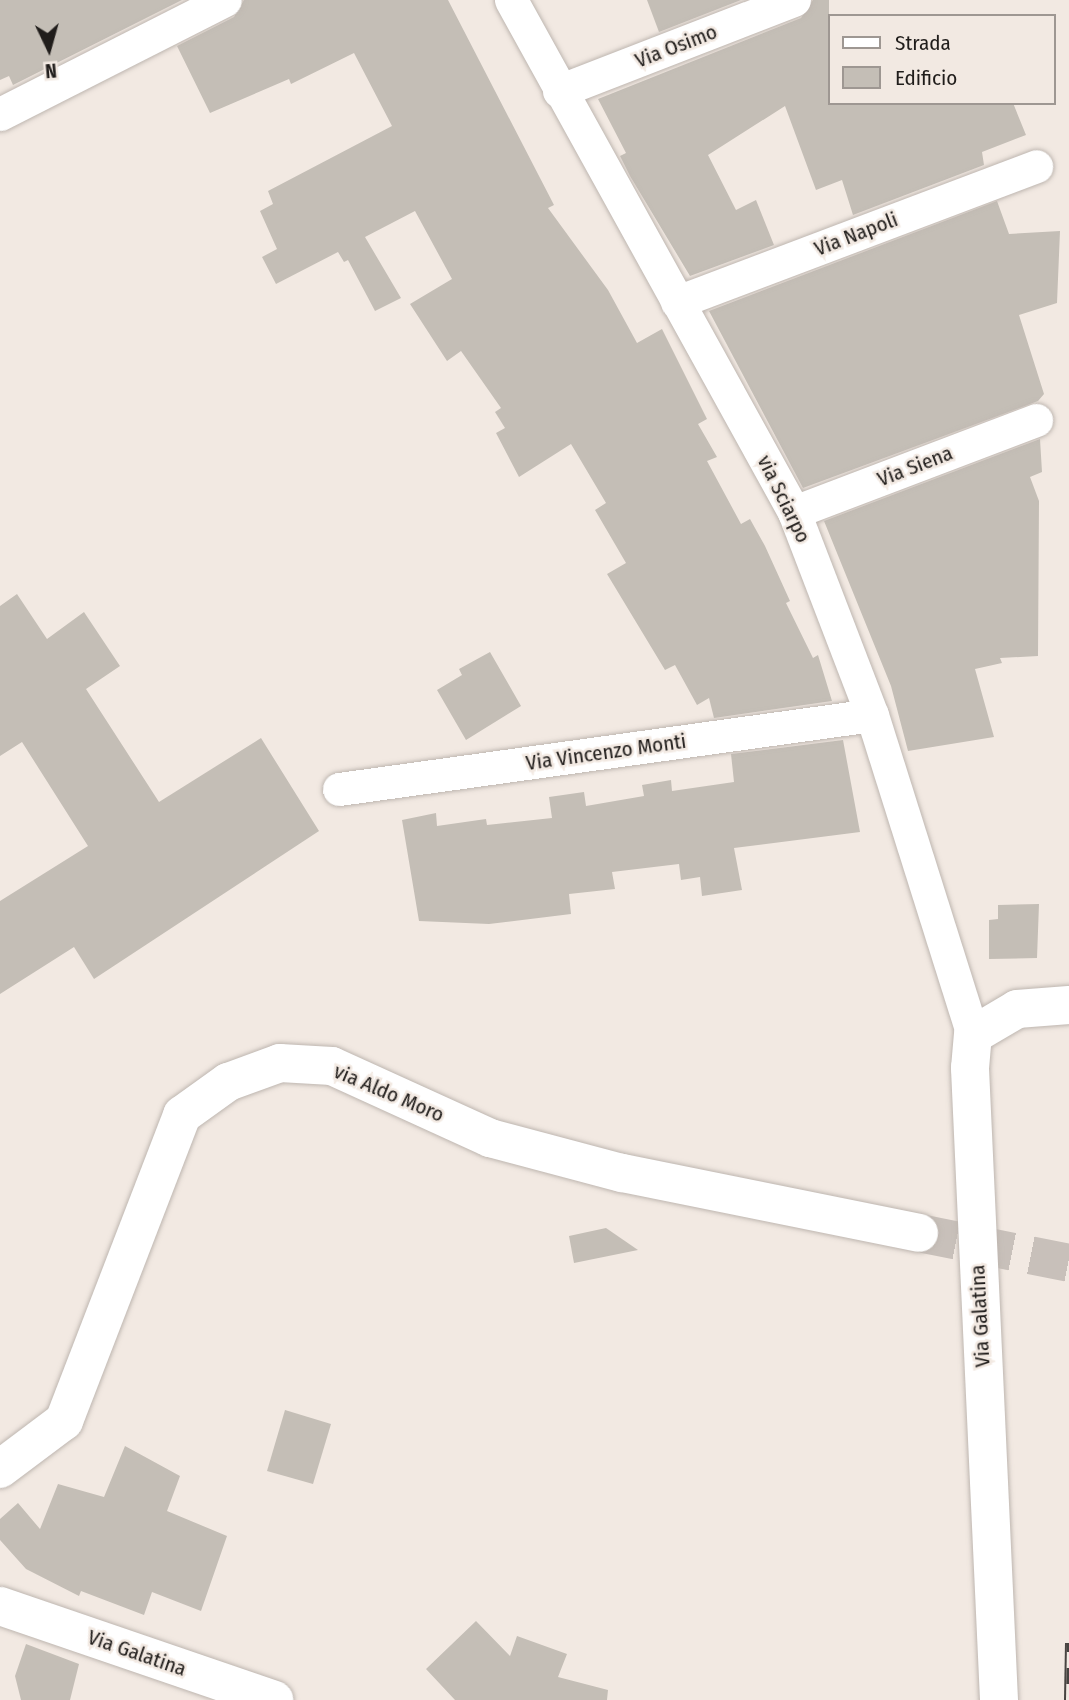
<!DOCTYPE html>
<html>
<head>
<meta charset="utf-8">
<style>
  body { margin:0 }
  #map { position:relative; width:1069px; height:1700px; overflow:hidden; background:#f2e9e2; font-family:"Fira Sans Condensed",sans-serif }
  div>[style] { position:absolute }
  .building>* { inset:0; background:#c4beb6 }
  .secondary-tunnel>* { height:38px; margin-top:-19px; transform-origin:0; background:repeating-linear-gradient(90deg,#c8c0ba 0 38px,transparent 0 57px) }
  .roads { filter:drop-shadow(0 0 2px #beb6b0) drop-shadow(0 0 2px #beb6b0) }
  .street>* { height:33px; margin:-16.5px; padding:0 16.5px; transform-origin:16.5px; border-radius:16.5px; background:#fff }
  .secondary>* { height:38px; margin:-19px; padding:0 19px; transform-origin:19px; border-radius:19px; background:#fff }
  .rail>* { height:8px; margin-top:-4px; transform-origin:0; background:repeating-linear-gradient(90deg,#f2e9e2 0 16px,#484441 0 32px); box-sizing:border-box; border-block:2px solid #484441 }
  span { translate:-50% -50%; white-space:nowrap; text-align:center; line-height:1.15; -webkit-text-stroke:5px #f2e9e2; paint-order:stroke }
  .street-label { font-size:21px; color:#201d1b }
  .legend { position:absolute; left:828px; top:14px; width:228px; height:91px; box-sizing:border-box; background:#f2e9e2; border:2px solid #9e9792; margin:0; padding:9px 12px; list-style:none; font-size:21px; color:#201d1b }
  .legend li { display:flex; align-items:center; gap:14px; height:35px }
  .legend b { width:35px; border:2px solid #9e9792 }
  .north { position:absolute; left:14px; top:14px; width:70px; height:70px; -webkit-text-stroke:5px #f2e9e2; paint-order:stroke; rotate:175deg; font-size:19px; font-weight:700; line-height:28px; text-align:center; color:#201d1b }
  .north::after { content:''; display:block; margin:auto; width:24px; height:32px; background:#201d1b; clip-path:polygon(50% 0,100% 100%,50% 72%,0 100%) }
</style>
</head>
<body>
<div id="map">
  <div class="building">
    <i style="clip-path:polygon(0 0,182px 0,13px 85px,9px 76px,0 80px)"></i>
    <i style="clip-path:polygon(244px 0,448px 0,554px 205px,548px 208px,608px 290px,637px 343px,662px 329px,707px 419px,698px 424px,717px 457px,707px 461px,741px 524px,750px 519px,765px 546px,790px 601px,786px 603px,813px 658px,818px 655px,832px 701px,714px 718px,709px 698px,697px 705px,675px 665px,665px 670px,607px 574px,626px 563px,595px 510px,606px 503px,571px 444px,519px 477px,496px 433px,505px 428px,495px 412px,501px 408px,461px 351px,447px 361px,410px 304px,452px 279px,415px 211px,365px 237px,401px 298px,375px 311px,348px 260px,344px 262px,338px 252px,276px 284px,262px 257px,277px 249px,260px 211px,273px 204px,268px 191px,392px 126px,354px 53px,291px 84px,289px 79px,210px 113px,177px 46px,234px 17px)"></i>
    <i style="clip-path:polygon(647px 0,741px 0,659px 32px)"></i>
    <i style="clip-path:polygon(813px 0,829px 0,829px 103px,1013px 103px,1026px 135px,982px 152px,984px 165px,853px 215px,842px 180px,816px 190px,785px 106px,708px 155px,736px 210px,756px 200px,774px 245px,690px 276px,630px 176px,620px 156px,626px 153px,598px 99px,801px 18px)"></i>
    <i style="clip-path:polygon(997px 201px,1009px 234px,1060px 231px,1057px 303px,1019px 315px,1044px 394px,1038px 401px,803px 488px,709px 311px)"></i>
    <i style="clip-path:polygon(1040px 439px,1042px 472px,1030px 477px,1039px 501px,1038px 656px,1000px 658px,1002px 663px,975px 669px,994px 737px,908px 751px,891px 686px,824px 521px)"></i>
    <i style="clip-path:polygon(17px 594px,47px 639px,84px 612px,120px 666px,86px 689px,159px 802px,261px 738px,319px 831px,94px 979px,74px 947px,0 994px,0 901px,88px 846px,22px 742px,0 756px,0 606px)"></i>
    <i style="clip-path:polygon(490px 652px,521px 706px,466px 740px,437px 690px,462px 675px,459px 669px)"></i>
    <i style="clip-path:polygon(843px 740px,860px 832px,734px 848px,742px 890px,702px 896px,700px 877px,681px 880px,679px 864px,612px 872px,615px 889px,569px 894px,571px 914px,489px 924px,419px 921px,402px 820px,436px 813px,437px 826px,486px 819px,487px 825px,552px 818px,549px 797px,584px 792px,586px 806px,644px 796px,642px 785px,671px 780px,672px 791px,734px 782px,731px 754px)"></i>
    <i style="clip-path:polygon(1039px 904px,1037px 958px,989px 959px,989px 920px,998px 919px,998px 905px)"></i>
    <i style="clip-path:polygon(606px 1228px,638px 1250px,574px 1263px,569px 1236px)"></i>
    <i style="clip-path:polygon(285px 1410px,331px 1424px,313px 1484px,267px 1471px)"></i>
    <i style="clip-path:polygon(125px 1446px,180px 1476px,167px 1511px,227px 1536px,201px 1611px,152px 1592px,144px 1615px,81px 1591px,79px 1596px,26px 1569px,0 1540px,0 1519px,18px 1503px,40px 1529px,58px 1484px,104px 1497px)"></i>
    <i style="clip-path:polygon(476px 1621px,510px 1656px,517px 1636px,567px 1654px,558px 1677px,608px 1690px,607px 1700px,455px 1700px,426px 1669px)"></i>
    <i style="clip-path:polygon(26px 1644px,79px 1664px,70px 1700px,21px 1700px,15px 1676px)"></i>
  </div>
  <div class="secondary-tunnel">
    <i style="left:919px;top:1233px;width:153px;rotate:11.3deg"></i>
  </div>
  <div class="roads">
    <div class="street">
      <i style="left:511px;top:0;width:585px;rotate:61.07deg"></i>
      <i style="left:794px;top:512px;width:217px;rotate:69deg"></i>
      <i style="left:872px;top:715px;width:336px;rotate:72.5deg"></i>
      <i style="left:559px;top:91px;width:252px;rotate:-21.2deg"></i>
      <i style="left:0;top:114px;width:252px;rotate:-26.9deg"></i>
      <i style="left:677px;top:302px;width:384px;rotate:-20.7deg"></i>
      <i style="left:794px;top:512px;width:259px;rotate:-20.8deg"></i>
      <i style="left:339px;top:789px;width:538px;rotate:-7.9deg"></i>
    </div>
    <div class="secondary">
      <i style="left:0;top:1469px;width:80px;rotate:-36.9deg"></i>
      <i style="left:64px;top:1421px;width:328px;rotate:-68.9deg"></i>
      <i style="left:182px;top:1115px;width:57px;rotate:-35.7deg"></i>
      <i style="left:228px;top:1082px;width:55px;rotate:-20.1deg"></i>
      <i style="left:280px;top:1063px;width:52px;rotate:3.3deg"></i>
      <i style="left:332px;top:1066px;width:174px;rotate:24.5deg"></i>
      <i style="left:490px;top:1138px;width:137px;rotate:14.9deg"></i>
      <i style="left:622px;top:1173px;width:303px;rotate:11.4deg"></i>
      <i style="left:0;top:1606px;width:290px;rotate:18.9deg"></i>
      <i style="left:999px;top:1700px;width:633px;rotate:-92.63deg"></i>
      <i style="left:970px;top:1068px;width:33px;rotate:-85deg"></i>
      <i style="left:973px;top:1035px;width:51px;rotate:-30.6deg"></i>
      <i style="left:1017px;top:1009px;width:52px;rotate:-4.4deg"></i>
    </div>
  </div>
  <div class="rail">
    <i style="left:1068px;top:1700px;width:57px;rotate:-89deg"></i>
  </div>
  <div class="street-label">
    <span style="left:676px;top:46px;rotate:-21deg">Via Osimo</span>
    <span style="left:856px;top:234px;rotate:-21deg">Via Napoli</span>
    <span style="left:915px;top:466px;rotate:-21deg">Via Siena</span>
    <span style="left:784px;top:499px;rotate:64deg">via Sciarpo</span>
    <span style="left:606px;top:752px;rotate:-8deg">Via Vincenzo Monti</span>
    <span style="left:389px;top:1093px;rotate:23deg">via Aldo Moro</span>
    <span style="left:980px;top:1316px;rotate:-93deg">Via Galatina</span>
    <span style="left:137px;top:1653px;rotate:19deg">Via Galatina</span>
  </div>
  <ul class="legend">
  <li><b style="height:9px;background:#fff"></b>Strada</li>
  <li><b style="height:19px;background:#c4beb6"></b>Edificio</li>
  </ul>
  <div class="north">N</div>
</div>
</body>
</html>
